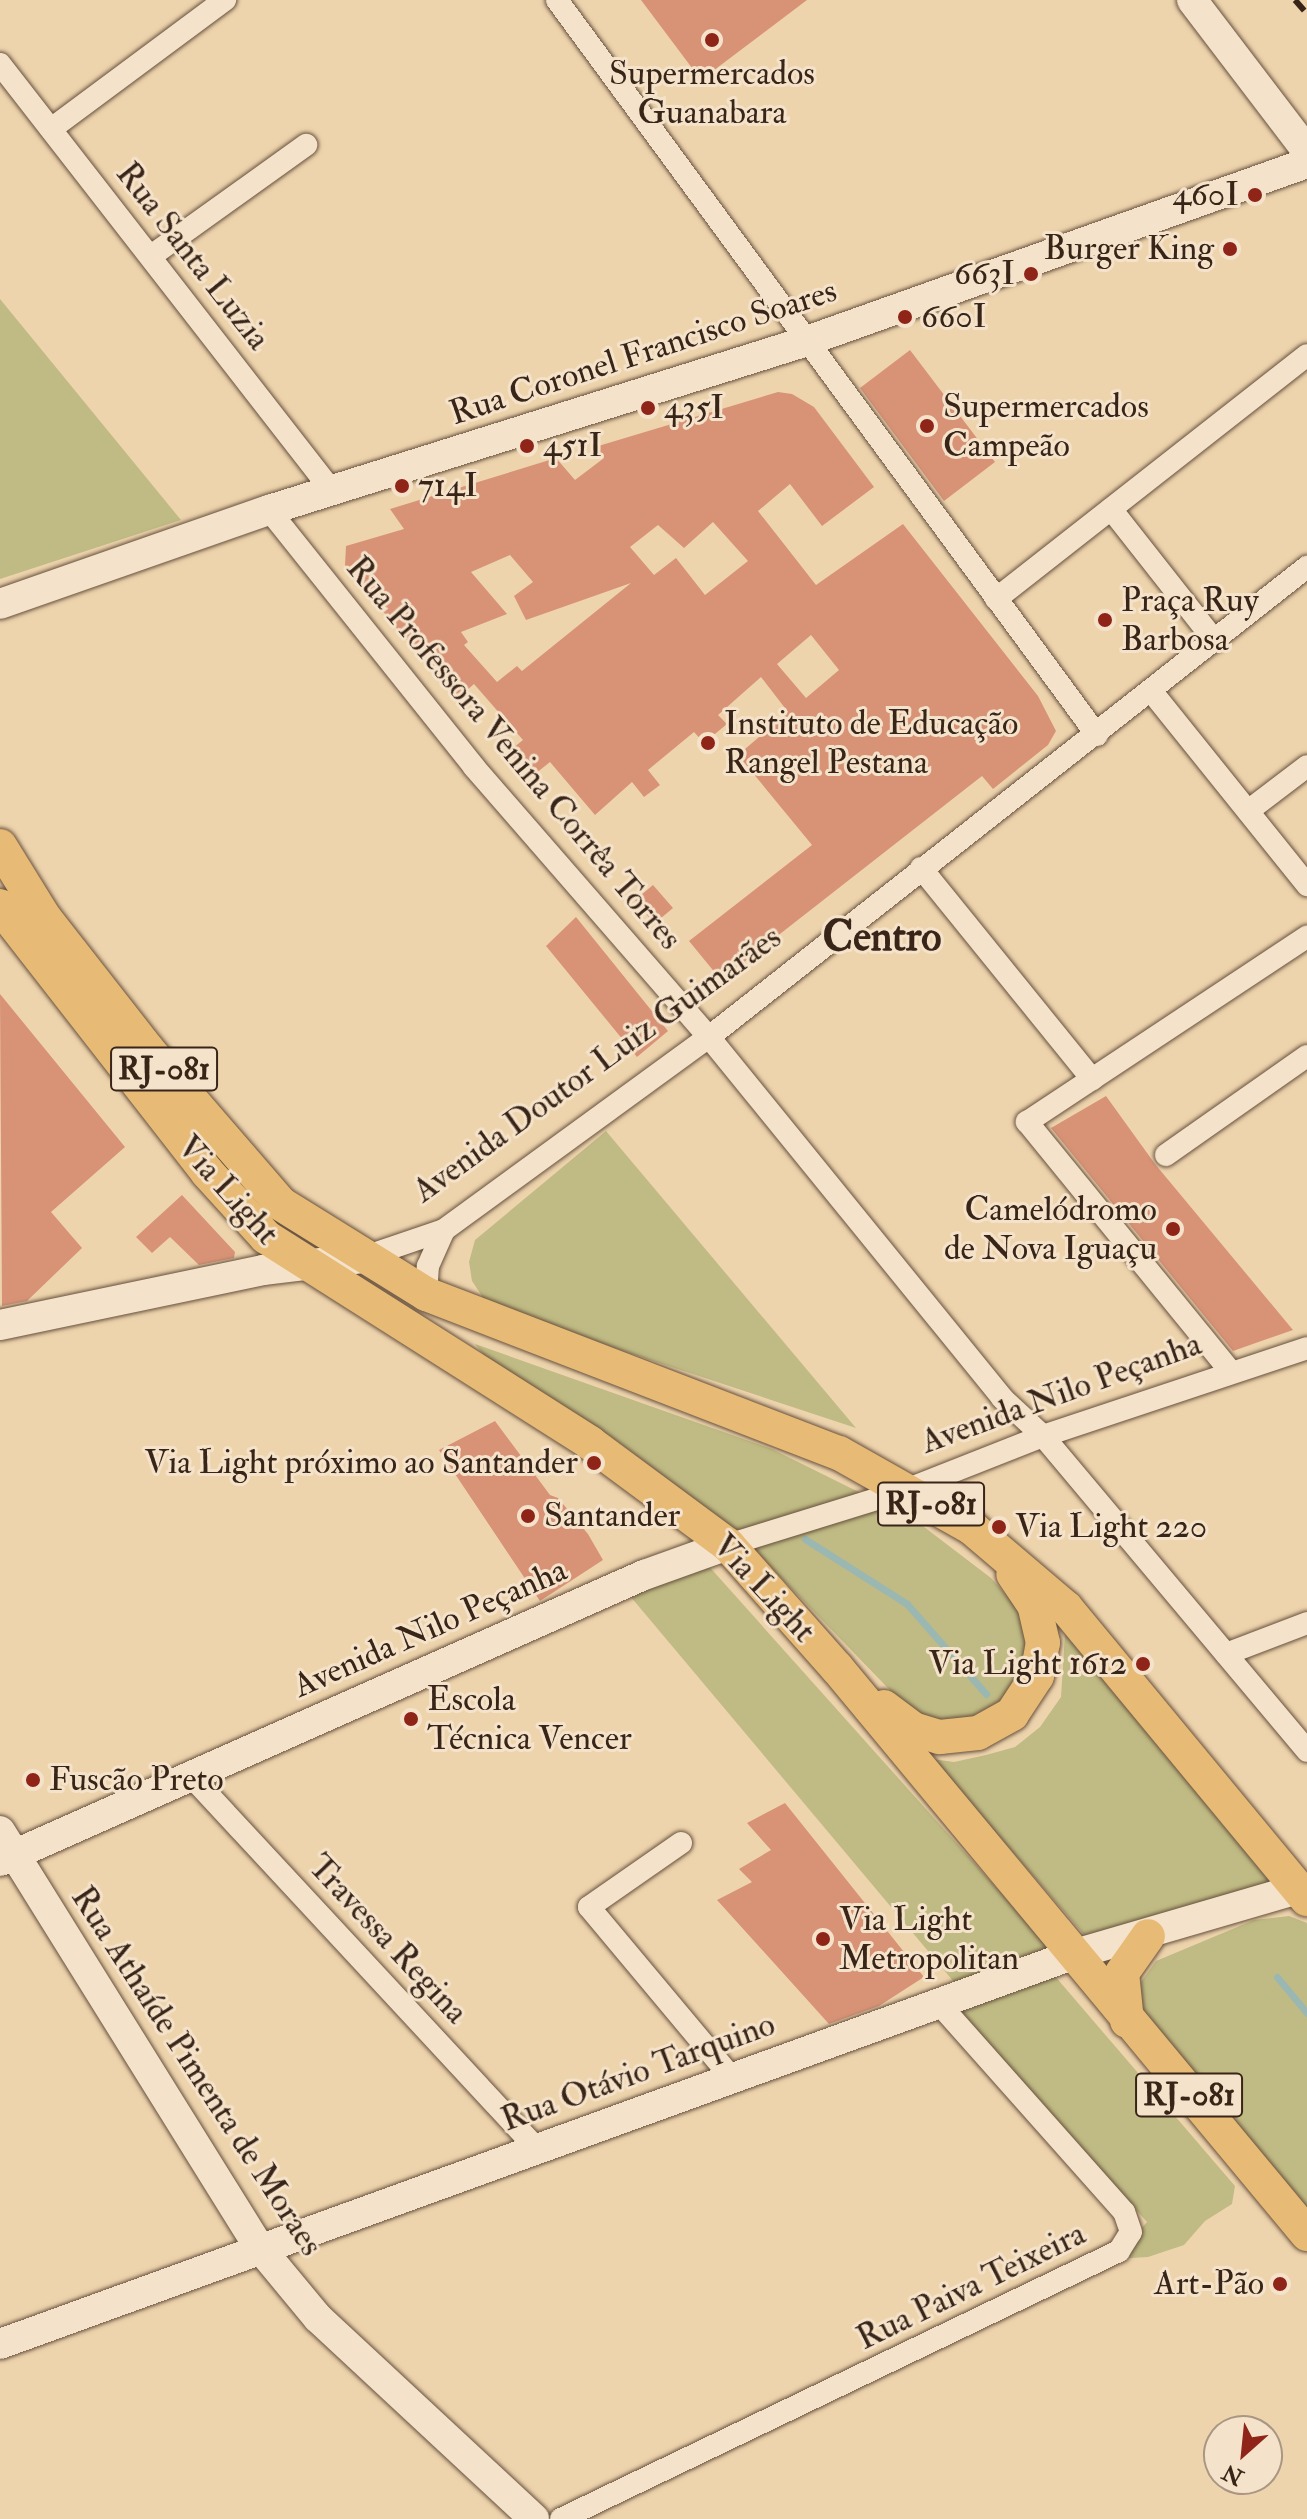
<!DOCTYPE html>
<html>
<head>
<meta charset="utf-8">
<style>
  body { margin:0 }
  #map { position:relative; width:1307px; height:2519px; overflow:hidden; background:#eed4ad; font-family:"IM FELL Double Pica",serif }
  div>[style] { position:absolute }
  .green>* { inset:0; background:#c0bb84 }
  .stream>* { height:7px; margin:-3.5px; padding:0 3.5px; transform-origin:3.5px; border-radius:3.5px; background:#9bb7b1 }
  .building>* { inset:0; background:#d89377 }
  .roads { filter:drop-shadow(0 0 2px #66503d) drop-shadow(0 0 2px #66503d) }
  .street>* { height:22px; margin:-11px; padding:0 11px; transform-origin:11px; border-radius:11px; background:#f4e3ca }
  .secondary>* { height:30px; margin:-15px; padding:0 15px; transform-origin:15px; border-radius:15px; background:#f4e3ca }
  .primary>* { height:34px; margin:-17px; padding:0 17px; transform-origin:17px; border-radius:17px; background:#e7ba76 }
  .rail>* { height:6px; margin-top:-3px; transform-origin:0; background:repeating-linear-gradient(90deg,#392418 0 14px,transparent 0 28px) }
  .dots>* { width:22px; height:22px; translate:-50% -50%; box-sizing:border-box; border:4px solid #f4e3ca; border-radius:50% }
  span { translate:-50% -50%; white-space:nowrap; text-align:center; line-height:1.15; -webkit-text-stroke:6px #f4e3ca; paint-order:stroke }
  .shield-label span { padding:2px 6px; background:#f4e3ca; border:2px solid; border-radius:6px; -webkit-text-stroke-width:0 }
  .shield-label { font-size:32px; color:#392418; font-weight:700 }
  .poi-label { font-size:34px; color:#392418 }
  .right { translate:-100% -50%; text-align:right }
  .left { translate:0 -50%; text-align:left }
  .street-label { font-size:34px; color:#392418 }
  .district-label { font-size:42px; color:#392418; font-weight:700 }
  .north { position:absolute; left:1203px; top:2415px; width:80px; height:80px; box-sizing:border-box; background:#f4e3ca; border:2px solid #a99783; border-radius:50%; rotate:207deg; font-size:22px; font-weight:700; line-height:32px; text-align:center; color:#392418 }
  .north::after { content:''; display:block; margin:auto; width:28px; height:36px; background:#8f2418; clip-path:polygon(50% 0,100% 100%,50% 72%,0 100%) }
</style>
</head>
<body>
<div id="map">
  <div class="green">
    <i style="clip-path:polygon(0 299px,181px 520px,0 579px)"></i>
    <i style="clip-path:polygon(606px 1131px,856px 1428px,508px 1313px,484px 1299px,472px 1281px,469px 1262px,475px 1240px)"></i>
    <i style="clip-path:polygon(475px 1344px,772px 1449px,915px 1520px,991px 1578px,1021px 1612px,1028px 1656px,1014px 1698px,965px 1726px,914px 1715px,734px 1529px,610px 1436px,490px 1363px)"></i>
    <i style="clip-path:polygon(706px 1563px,1052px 1950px,954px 1982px,625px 1590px)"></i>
    <i style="clip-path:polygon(1065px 1634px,1278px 1884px,1087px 1938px,932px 1759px,954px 1762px,986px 1755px,1015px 1747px,1040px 1727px,1061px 1697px)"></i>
    <i style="clip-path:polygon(1289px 1916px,1307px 1923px,1307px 2212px,1139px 2020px,1136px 1989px,1156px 1961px,1254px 1920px)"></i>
    <i style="clip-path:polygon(1048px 1968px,1235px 2186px,1232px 2204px,1205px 2221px,1184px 2245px,1148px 2257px,1114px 2259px,1147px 2222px,952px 2008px)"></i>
  </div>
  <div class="stream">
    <i style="left:805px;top:1539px;width:121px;rotate:32.5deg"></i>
    <i style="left:907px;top:1604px;width:120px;rotate:48.7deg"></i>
    <i style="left:1277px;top:1977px;width:47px;rotate:50.2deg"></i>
  </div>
  <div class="building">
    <i style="clip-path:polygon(641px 0,807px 0,701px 80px)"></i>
    <i style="clip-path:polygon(910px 350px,995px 462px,944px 501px,860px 388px)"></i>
    <i style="clip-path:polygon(evenodd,778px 392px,792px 394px,814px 407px,874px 487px,822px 526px,790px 484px,758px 511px,816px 585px,903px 524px,1038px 696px,1056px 731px,1048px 745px,993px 789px,982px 776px,721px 980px,689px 941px,812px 845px,738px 755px,788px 712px,761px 677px,718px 715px,727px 724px,704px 743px,694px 732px,648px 770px,660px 785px,644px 797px,632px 782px,595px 815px,550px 762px,530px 778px,508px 752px,523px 740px,474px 684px,459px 697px,435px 669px,432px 671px,345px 565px,346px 546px,404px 529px,390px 509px,556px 458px,575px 480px,604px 458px,595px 447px,778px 392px,713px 522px,748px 561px,705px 595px,676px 558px,654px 575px,630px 547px,658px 525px,684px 548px,713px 522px,778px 392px,510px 555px,533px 582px,514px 596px,526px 620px,631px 583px,522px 671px,517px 666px,497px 682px,464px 645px,468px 642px,461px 632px,507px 614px,471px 572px,510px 555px,778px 392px,811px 635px,839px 670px,806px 698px,777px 664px,811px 635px)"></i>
    <i style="clip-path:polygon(653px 885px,673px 908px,654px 924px,635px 900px)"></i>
    <i style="clip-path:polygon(576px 917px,668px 1031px,637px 1057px,546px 946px)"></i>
    <i style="clip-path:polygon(0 994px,125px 1147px,51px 1212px,82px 1248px,27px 1301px,2px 1306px)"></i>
    <i style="clip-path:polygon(1106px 1096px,1155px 1164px,1293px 1330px,1233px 1351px,1051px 1128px)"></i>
    <i style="clip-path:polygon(182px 1195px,235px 1252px,234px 1258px,199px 1265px,170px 1237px,152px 1253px,136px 1237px)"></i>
    <i style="clip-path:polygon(495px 1421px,550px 1495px,558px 1498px,588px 1534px,603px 1560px,540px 1601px,439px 1450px)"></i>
    <i style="clip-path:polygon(785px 1803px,924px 1977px,879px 2006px,829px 2024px,717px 1900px,752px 1882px,739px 1869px,771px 1850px,747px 1823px)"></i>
  </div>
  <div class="roads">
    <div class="street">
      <i style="left:557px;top:0;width:912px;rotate:53.7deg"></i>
      <i style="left:0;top:64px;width:541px;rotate:52.13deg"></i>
      <i style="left:51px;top:129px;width:217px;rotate:-36.6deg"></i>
      <i style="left:151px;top:256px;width:191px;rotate:-35.6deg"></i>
      <i style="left:1111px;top:509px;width:168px;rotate:51.8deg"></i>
      <i style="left:269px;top:510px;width:329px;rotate:51.4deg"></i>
      <i style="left:474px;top:767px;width:358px;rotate:49deg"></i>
      <i style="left:709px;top:1037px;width:465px;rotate:50.9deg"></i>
      <i style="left:1002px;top:1398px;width:56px;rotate:42.8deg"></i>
      <i style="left:1043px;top:1436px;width:411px;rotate:50deg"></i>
      <i style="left:996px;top:599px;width:395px;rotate:-38.1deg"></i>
      <i style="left:1152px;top:692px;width:248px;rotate:51.2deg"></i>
      <i style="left:1248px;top:811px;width:74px;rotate:-37.3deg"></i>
      <i style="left:921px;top:868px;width:272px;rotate:51deg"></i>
      <i style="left:1166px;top:1155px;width:172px;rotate:-35.1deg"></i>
      <i style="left:362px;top:1258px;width:87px;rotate:-18.9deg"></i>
      <i style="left:444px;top:1230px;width:328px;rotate:-36.1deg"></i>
      <i style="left:709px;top:1037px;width:761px;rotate:-38.17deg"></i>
      <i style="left:426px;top:1294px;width:28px;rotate:-86deg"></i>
      <i style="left:428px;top:1266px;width:39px;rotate:-66deg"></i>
      <i style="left:1231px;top:1372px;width:323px;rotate:-129.2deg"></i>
      <i style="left:1027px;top:1122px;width:336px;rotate:-33.5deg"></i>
      <i style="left:728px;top:1545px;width:186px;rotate:-17.2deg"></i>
      <i style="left:906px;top:1490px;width:147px;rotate:-21.5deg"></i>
      <i style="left:1043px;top:1436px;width:278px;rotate:-18.4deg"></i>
      <i style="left:1226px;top:1654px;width:87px;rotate:-20.9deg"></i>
      <i style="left:190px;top:1775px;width:510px;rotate:47.14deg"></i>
      <i style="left:681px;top:1843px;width:112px;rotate:145.2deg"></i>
      <i style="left:589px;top:1907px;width:224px;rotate:50.1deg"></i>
      <i style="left:561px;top:2519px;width:619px;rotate:-25.65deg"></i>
      <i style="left:1119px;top:2251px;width:22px;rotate:-58deg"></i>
      <i style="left:1131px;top:2232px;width:21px;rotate:-109deg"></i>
      <i style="left:1124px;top:2212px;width:277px;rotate:-131.6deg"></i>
    </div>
    <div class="secondary">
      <i style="left:1192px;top:0;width:190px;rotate:52.7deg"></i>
      <i style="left:0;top:604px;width:285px;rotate:-19.3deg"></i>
      <i style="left:269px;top:510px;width:561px;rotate:-17.43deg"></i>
      <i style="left:804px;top:342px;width:534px;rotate:-19.59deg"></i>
      <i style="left:0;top:1325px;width:269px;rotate:-11.8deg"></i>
      <i style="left:263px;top:1270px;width:100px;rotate:-6.9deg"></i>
      <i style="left:0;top:1831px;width:491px;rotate:58.1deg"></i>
      <i style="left:260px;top:2248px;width:91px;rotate:50.4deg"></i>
      <i style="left:318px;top:2318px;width:295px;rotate:42.9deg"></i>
      <i style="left:0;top:1861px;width:705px;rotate:-23.95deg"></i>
      <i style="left:644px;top:1575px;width:89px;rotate:-19.7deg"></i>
      <i style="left:0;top:2344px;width:1140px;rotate:-19.94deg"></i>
      <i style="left:1072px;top:1955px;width:235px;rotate:-16.3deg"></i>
    </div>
    <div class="primary">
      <i style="left:0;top:846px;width:84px;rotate:58.2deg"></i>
      <i style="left:44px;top:917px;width:169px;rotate:52deg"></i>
      <i style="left:148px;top:1050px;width:203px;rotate:49.2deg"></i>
      <i style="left:281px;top:1204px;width:171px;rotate:31.8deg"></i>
      <i style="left:426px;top:1294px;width:443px;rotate:21.1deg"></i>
      <i style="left:839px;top:1453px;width:153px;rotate:29.4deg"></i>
      <i style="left:972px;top:1528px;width:123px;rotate:40.4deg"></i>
      <i style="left:1066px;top:1608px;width:378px;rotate:50.4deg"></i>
      <i style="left:0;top:906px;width:337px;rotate:52.1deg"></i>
      <i style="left:207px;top:1172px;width:88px;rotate:47.8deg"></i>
      <i style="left:266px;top:1237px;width:384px;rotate:32.4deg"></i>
      <i style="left:590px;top:1443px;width:172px;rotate:36.5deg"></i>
      <i style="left:728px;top:1545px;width:164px;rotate:48.5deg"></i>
      <i style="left:837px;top:1668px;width:736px;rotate:50.29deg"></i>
      <i style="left:884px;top:1707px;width:36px;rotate:37deg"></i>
      <i style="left:913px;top:1729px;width:28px;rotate:17deg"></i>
      <i style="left:940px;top:1737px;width:38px;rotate:-6deg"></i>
      <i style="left:978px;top:1733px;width:39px;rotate:-29deg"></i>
      <i style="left:1012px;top:1714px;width:45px;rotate:-56.7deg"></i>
      <i style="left:1037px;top:1676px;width:34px;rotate:-80deg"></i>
      <i style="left:1043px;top:1643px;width:39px;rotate:-103deg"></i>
      <i style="left:1034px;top:1605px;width:37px;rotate:-124deg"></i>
      <i style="left:1127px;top:2021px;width:48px;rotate:-95.9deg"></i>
      <i style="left:1122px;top:1973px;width:45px;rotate:-54.9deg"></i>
    </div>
  </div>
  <div class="rail">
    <i style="left:1295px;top:0;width:18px;rotate:49deg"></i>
  </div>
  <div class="dots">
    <i style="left:712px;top:40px;background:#8f2418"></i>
    <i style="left:1255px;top:195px;background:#8f2418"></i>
    <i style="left:1230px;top:249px;background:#8f2418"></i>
    <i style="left:1031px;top:274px;background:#8f2418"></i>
    <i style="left:905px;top:317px;background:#8f2418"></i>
    <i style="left:648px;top:408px;background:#8f2418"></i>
    <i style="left:927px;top:426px;background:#8f2418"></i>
    <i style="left:527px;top:446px;background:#8f2418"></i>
    <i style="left:402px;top:486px;background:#8f2418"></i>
    <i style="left:1105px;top:620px;background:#8f2418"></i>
    <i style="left:708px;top:743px;background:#8f2418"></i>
    <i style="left:1173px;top:1229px;background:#8f2418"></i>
    <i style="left:594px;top:1463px;background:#8f2418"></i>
    <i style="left:528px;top:1516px;background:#8f2418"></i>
    <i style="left:999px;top:1527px;background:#8f2418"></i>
    <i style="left:1143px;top:1664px;background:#8f2418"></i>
    <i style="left:411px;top:1719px;background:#8f2418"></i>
    <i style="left:33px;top:1780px;background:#8f2418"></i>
    <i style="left:823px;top:1939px;background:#8f2418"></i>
    <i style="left:1280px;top:2284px;background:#8f2418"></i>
  </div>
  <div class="shield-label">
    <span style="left:164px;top:1069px">RJ-081</span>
    <span style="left:931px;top:1504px">RJ-081</span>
    <span style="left:1189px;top:2095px">RJ-081</span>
  </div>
  <div class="poi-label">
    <span style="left:712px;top:93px">Supermercados<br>Guanabara</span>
    <span class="right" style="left:1239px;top:195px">460I</span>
    <span class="right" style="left:1214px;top:249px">Burger King</span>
    <span class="right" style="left:1015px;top:274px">663I</span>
    <span class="left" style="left:921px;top:317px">660I</span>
    <span class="left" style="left:943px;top:426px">Supermercados<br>Campeão</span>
    <span class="left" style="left:664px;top:408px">435I</span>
    <span class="left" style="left:543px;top:446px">451I</span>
    <span class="left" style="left:418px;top:486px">714I</span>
    <span class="left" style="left:1121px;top:620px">Praça Ruy<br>Barbosa</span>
    <span class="left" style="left:724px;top:743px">Instituto de Educação<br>Rangel Pestana</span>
    <span class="right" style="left:1157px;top:1229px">Camelódromo<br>de Nova Iguaçu</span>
    <span class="right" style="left:578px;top:1463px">Via Light próximo ao Santander</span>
    <span class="left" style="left:544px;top:1516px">Santander</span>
    <span class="left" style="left:1015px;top:1527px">Via Light 220</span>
    <span class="right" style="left:1127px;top:1664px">Via Light 1612</span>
    <span class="left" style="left:427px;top:1719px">Escola<br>Técnica Vencer</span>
    <span class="left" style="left:49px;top:1780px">Fuscão Preto</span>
    <span class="left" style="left:839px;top:1939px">Via Light<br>Metropolitan</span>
    <span class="right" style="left:1264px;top:2284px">Art-Pão</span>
  </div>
  <div class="street-label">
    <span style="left:193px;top:256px;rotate:52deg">Rua Santa Luzia</span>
    <span style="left:643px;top:352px;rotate:-18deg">Rua Coronel Francisco Soares</span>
    <span style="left:514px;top:753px;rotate:50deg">Rua Professora Venina Corrêa Torres</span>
    <span style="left:597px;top:1064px;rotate:-36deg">Avenida Doutor Luiz Guimarães</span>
    <span style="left:228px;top:1190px;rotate:48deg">Via Light</span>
    <span style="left:1061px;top:1393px;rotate:-20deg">Avenida Nilo Peçanha</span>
    <span style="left:764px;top:1588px;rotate:47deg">Via Light</span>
    <span style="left:430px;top:1628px;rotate:-24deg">Avenida Nilo Peçanha</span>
    <span style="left:388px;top:1939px;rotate:47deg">Travessa Regina</span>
    <span style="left:197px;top:2071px;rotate:57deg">Rua Athaíde Pimenta de Moraes</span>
    <span style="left:638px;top:2072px;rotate:-20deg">Rua Otávio Tarquino</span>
    <span style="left:971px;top:2286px;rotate:-26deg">Rua Paiva Teixeira</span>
  </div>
  <div class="district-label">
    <span style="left:882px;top:937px">Centro</span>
  </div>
  <div class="north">N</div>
</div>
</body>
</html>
